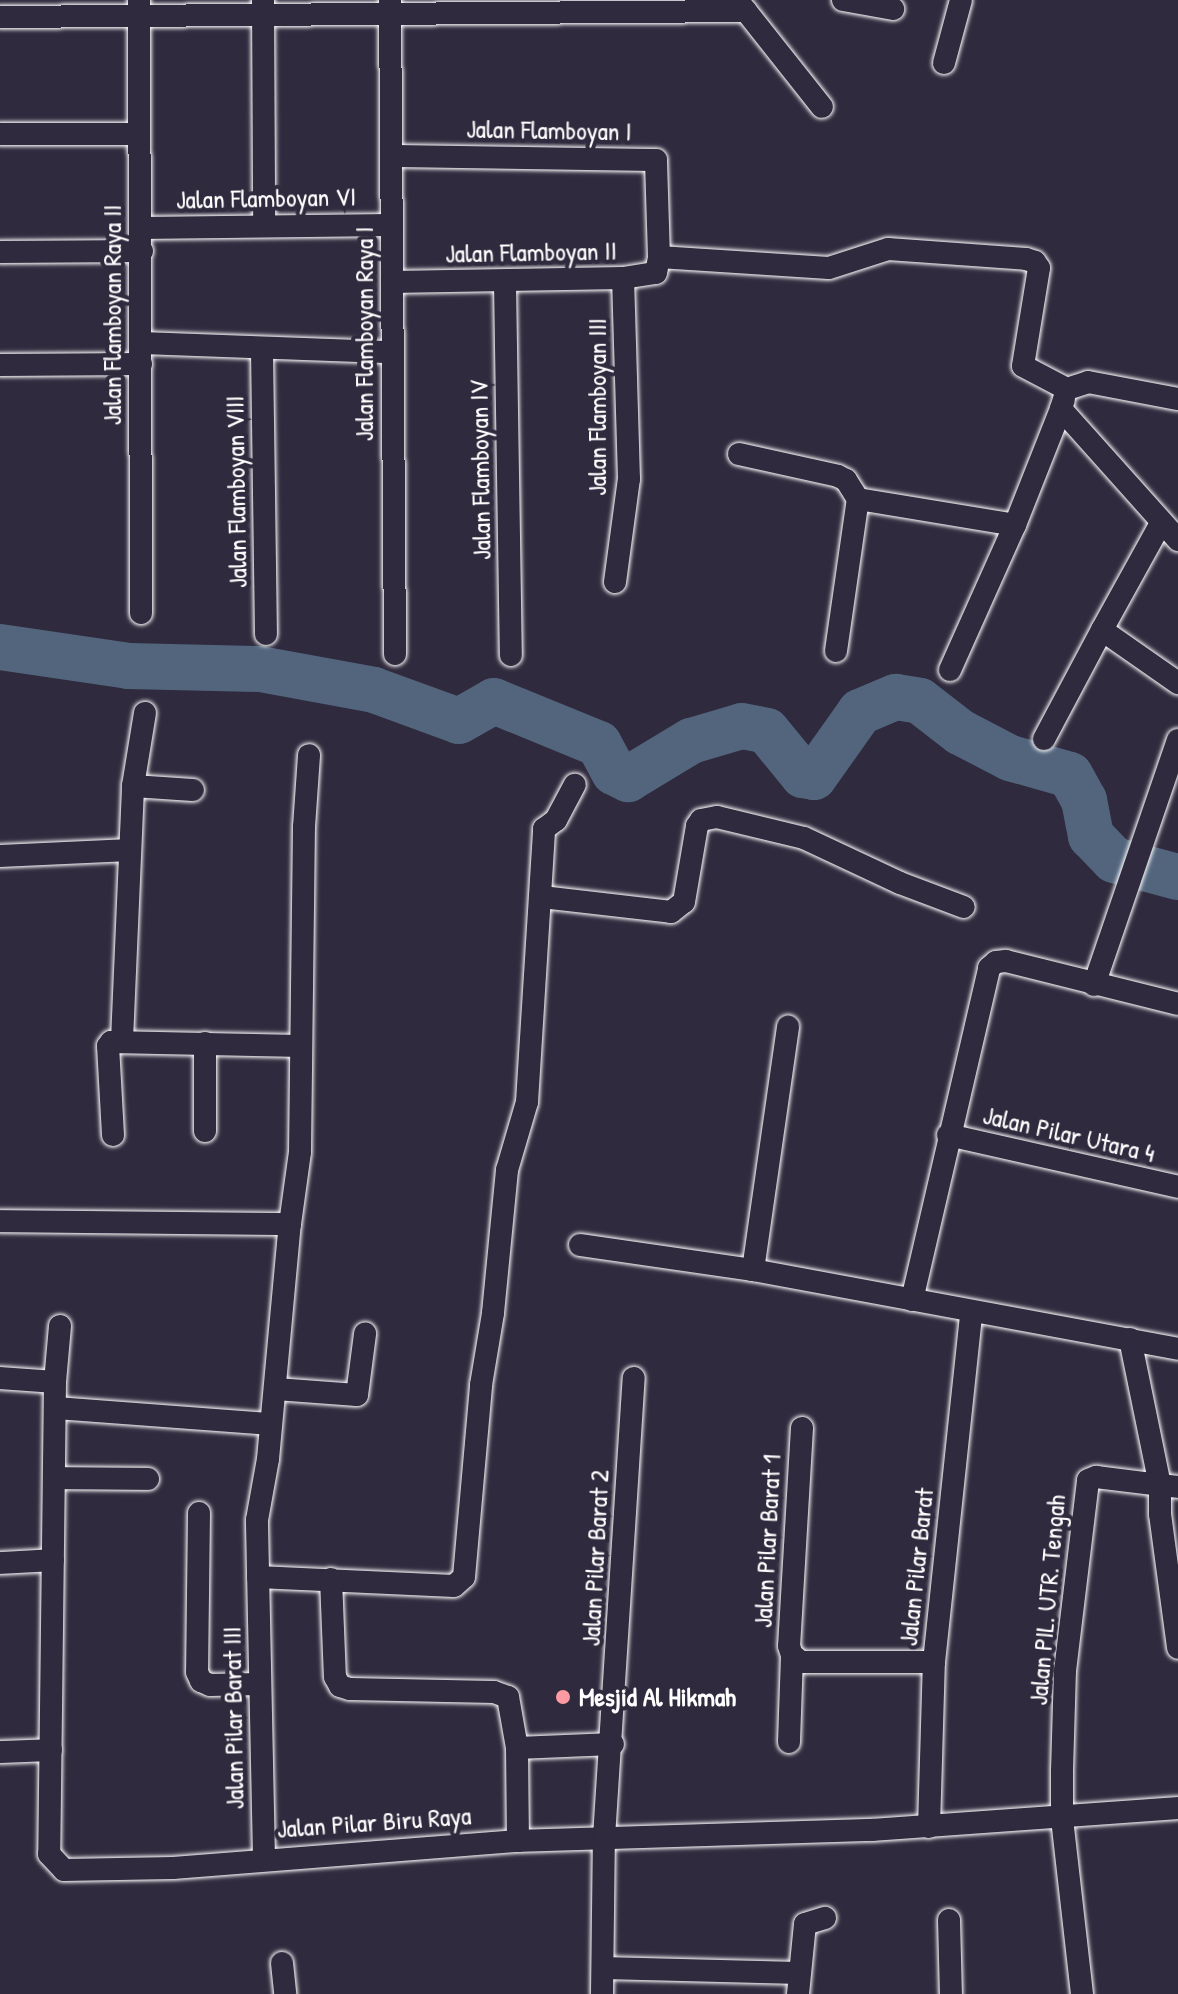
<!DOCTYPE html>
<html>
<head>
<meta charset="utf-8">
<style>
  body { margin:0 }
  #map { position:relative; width:1178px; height:1994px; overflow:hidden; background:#2f2a3d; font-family:"Patrick Hand",sans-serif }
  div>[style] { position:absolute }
  .river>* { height:46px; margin:-23px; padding:0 23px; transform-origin:23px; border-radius:23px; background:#52657d }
  .roads { filter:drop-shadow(0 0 2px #fff) drop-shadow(0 0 2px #fff) }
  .street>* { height:22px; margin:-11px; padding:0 11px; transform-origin:11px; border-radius:11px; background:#2f2a3d }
  .dots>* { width:22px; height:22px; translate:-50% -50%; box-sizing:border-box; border:4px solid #2f2a3d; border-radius:50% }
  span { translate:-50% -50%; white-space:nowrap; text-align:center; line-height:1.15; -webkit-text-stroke:8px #2f2a3d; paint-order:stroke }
  .street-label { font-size:26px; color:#fff }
  .poi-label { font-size:26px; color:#fff; font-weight:700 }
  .left { translate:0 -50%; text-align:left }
</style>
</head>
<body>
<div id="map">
  <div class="river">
    <i style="left:0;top:647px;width:129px;rotate:8.4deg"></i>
    <i style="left:128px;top:666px;width:132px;rotate:1.3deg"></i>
    <i style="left:260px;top:669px;width:116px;rotate:10.4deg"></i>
    <i style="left:374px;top:690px;width:90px;rotate:20deg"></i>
    <i style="left:459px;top:721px;width:40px;rotate:-29.7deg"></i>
    <i style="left:494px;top:701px;width:113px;rotate:22.3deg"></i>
    <i style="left:599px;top:744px;width:32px;rotate:62deg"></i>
    <i style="left:614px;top:772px;width:16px;rotate:27deg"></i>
    <i style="left:628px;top:779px;width:74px;rotate:-31.1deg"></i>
    <i style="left:691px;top:741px;width:53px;rotate:-16.4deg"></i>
    <i style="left:742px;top:726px;width:25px;rotate:11deg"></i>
    <i style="left:767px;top:731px;width:57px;rotate:50.7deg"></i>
    <i style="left:803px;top:775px;width:11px;rotate:10deg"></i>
    <i style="left:814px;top:777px;width:80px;rotate:-54.7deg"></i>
    <i style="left:860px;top:712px;width:39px;rotate:-23deg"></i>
    <i style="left:896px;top:697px;width:24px;rotate:9deg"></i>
    <i style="left:920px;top:701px;width:51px;rotate:37.8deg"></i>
    <i style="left:960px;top:732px;width:56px;rotate:27.5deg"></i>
    <i style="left:1010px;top:758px;width:62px;rotate:15.8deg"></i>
    <i style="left:1070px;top:775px;width:29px;rotate:61deg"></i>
    <i style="left:1084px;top:800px;width:37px;rotate:79deg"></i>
    <i style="left:1091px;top:836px;width:33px;rotate:46deg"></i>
    <i style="left:1114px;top:860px;width:66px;rotate:14.9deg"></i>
  </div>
  <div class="roads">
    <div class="street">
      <i style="left:139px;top:0;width:613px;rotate:89.81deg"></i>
      <i style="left:263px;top:0;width:226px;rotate:89.7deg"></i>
      <i style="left:843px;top:0;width:51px;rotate:10.2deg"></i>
      <i style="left:390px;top:1px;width:653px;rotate:89.56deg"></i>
      <i style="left:738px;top:1px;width:135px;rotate:51.6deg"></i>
      <i style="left:0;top:17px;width:746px;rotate:-0.46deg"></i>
      <i style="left:944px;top:63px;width:65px;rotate:-74.9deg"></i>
      <i style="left:0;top:134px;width:139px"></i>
      <i style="left:141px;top:228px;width:250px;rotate:-0.7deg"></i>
      <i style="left:0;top:252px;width:142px;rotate:-0.4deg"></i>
      <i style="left:659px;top:257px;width:170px;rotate:3.7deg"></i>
      <i style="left:829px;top:268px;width:62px;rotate:-17.9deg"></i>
      <i style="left:888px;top:249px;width:138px;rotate:4.1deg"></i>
      <i style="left:1026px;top:259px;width:9px;rotate:18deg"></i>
      <i style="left:1035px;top:262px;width:7px;rotate:56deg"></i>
      <i style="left:1039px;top:268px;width:99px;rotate:99.3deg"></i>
      <i style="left:1023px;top:366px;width:50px;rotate:27.6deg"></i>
      <i style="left:392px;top:282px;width:231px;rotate:-1deg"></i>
      <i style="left:623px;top:278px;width:33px;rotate:-9deg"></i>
      <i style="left:656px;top:273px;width:16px;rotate:-79deg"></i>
      <i style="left:659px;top:257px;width:97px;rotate:-91.8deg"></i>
      <i style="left:656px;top:160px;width:264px;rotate:-179.1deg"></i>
      <i style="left:505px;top:283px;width:372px;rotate:89.1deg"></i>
      <i style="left:142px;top:343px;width:250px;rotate:2.1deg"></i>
      <i style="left:262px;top:350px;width:284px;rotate:89.2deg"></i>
      <i style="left:0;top:365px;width:141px;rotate:-0.4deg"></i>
      <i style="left:1067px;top:389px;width:22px;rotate:-18deg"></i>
      <i style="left:1088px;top:382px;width:92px;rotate:10.7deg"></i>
      <i style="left:1064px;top:399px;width:10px;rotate:107deg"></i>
      <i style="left:1061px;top:409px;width:176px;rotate:48.2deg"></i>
      <i style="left:739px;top:454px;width:101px;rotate:12.5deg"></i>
      <i style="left:838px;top:476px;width:9px;rotate:27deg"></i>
      <i style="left:846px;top:480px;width:22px;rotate:58deg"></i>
      <i style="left:858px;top:499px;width:159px;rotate:9.4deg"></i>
      <i style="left:1161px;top:523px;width:122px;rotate:118.9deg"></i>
      <i style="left:1102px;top:630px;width:93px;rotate:34.9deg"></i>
      <i style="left:615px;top:582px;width:104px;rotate:-82.3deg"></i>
      <i style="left:629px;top:479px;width:201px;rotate:-91.7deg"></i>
      <i style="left:836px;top:651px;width:154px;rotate:-81.8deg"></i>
      <i style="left:950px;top:670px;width:159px;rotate:-65.9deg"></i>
      <i style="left:1015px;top:525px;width:125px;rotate:-68.4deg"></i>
      <i style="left:1044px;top:739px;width:123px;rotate:-62deg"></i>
      <i style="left:133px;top:786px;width:60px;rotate:3.8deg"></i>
      <i style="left:0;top:856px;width:130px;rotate:-2.6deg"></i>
      <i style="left:542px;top:897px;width:130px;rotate:6.6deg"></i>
      <i style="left:671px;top:912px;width:16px;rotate:-38deg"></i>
      <i style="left:684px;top:902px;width:77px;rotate:-80.3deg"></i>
      <i style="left:697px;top:826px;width:7px;rotate:-56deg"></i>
      <i style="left:701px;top:820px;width:16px;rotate:-11deg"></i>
      <i style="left:717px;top:817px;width:89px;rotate:13.6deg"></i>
      <i style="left:804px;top:838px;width:106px;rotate:25.1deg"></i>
      <i style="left:900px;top:883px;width:68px;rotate:20.6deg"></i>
      <i style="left:1094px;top:985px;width:259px;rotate:-71.1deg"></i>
      <i style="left:122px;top:1040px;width:254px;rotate:-87.5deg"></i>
      <i style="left:133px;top:786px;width:74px;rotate:-80.7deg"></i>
      <i style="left:205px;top:1043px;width:88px;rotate:90deg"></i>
      <i style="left:113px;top:1135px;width:89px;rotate:-93.2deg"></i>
      <i style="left:108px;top:1046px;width:5px;rotate:-53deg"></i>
      <i style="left:111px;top:1042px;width:190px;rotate:1.2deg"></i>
      <i style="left:948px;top:1135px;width:236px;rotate:12.7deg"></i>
      <i style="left:0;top:1221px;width:290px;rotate:0.6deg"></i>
      <i style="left:580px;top:1245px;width:175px;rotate:8.2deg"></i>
      <i style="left:753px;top:1270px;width:432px;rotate:10.5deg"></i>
      <i style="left:753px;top:1270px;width:246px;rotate:-81.8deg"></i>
      <i style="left:912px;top:1300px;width:341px;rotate:-76.9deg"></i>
      <i style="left:989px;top:968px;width:9px;rotate:-41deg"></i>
      <i style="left:996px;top:962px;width:10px;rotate:-6deg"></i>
      <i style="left:1006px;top:961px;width:177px;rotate:14deg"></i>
      <i style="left:60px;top:1326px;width:56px;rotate:95.1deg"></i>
      <i style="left:55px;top:1382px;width:472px;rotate:90.7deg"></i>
      <i style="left:49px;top:1854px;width:22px;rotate:47deg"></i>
      <i style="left:64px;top:1870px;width:109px;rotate:-1.1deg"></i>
      <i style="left:173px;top:1868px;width:346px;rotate:-4.5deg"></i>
      <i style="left:518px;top:1841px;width:354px;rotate:-1.8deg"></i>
      <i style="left:872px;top:1830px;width:307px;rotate:-4.1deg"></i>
      <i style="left:1130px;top:1339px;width:149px;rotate:78.4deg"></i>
      <i style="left:1160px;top:1485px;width:18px;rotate:6deg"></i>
      <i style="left:0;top:1378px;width:55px;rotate:4.2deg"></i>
      <i style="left:276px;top:1389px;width:81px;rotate:4.2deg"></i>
      <i style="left:357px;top:1395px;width:62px;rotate:-82.5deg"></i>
      <i style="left:57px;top:1408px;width:214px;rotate:4.3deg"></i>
      <i style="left:802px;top:1428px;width:218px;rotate:93.4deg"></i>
      <i style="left:789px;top:1646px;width:9px;rotate:72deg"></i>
      <i style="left:792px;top:1655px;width:11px;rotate:38deg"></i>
      <i style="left:801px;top:1662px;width:133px"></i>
      <i style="left:55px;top:1478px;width:93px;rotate:0.6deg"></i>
      <i style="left:199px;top:1513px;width:159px;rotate:90.7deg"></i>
      <i style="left:197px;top:1672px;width:10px;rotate:66deg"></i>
      <i style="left:201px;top:1681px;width:10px;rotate:24deg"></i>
      <i style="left:210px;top:1685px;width:50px;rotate:-1.1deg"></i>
      <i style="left:0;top:1563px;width:53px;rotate:-3.2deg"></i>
      <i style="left:258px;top:1577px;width:196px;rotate:2.6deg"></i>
      <i style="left:454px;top:1586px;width:13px;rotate:-42deg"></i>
      <i style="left:464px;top:1577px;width:193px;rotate:-84.9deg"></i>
      <i style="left:481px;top:1385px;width:73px;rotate:-80.5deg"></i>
      <i style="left:493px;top:1313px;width:144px;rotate:-84.4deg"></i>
      <i style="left:507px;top:1170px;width:71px;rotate:-73.6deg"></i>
      <i style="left:527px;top:1102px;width:274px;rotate:-86.4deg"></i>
      <i style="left:544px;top:829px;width:15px;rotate:-37deg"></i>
      <i style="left:556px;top:820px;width:40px;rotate:-62deg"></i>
      <i style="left:331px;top:1579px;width:98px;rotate:87.7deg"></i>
      <i style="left:335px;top:1677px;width:10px;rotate:61deg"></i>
      <i style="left:340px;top:1686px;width:10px;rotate:17deg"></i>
      <i style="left:350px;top:1689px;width:144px;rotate:1.2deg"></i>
      <i style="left:494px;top:1692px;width:15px;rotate:20deg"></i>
      <i style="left:508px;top:1697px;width:52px;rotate:80deg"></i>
      <i style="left:517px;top:1748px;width:93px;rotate:89.4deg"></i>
      <i style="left:789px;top:1742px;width:87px;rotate:-88deg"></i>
      <i style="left:517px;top:1748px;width:96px;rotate:-2.4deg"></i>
      <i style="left:0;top:1752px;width:51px;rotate:-2.2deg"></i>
      <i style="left:929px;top:1827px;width:165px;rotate:-88.3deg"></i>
      <i style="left:934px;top:1662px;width:351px;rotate:-83.9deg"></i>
      <i style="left:264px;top:1858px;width:338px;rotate:-91.2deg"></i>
      <i style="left:257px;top:1520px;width:62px;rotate:-79.8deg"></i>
      <i style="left:268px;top:1459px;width:236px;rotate:-84.7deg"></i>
      <i style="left:290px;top:1224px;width:73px;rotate:-82.1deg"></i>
      <i style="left:300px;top:1152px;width:325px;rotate:-89.3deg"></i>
      <i style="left:304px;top:827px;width:72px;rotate:-86deg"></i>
      <i style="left:949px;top:1920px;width:74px;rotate:88.5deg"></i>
      <i style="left:282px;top:1963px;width:31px;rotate:84deg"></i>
      <i style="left:604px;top:1968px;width:194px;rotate:1.5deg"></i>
      <i style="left:602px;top:1994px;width:157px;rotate:-89.3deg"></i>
      <i style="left:604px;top:1837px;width:460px;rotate:-86.3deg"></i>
      <i style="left:798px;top:1994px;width:70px;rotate:-84.3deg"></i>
      <i style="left:805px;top:1924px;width:21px;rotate:-17deg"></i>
      <i style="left:1082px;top:1994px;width:177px;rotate:-96.5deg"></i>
      <i style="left:1062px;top:1818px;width:47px;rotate:-90deg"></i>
      <i style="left:1062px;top:1771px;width:100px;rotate:-88.3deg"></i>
      <i style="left:1065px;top:1671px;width:192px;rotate:-83.1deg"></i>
      <i style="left:1088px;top:1480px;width:9px;rotate:-21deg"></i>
      <i style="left:1096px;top:1477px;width:64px;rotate:7.1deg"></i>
      <i style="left:1160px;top:1485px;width:29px;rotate:90deg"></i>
      <i style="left:1160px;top:1514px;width:135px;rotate:82.3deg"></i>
    </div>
  </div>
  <div class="dots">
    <i style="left:563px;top:1697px;background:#ff9aa2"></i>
  </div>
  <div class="street-label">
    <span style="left:549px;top:130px;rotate:1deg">Jalan Flamboyan I</span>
    <span style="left:266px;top:198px;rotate:-1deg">Jalan Flamboyan VI</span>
    <span style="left:531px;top:252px;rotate:-1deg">Jalan Flamboyan II</span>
    <span style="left:112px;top:315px;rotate:-90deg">Jalan Flamboyan Raya II</span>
    <span style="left:364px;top:334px;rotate:-90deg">Jalan Flamboyan Raya I</span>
    <span style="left:597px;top:407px;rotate:-90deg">Jalan Flamboyan III</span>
    <span style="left:480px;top:470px;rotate:-91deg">Jalan Flamboyan IV</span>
    <span style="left:236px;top:492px;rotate:-91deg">Jalan Flamboyan VIII</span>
    <span style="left:1069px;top:1134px;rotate:13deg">Jalan Pilar Utara 4</span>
    <span style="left:767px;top:1541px;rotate:-87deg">Jalan Pilar Barat 1</span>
    <span style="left:595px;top:1558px;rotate:-87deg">Jalan Pilar Barat 2</span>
    <span style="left:916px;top:1567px;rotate:-84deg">Jalan Pilar Barat</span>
    <span style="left:1047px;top:1600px;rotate:-85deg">Jalan PIL. UTR. Tengah</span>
    <span style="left:233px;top:1718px;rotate:-91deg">Jalan Pilar Barat III</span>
    <span style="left:374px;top:1822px;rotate:-4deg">Jalan Pilar Biru Raya</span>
  </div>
  <div class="poi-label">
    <span class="left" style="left:579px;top:1697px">Mesjid Al Hikmah</span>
  </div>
</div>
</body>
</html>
